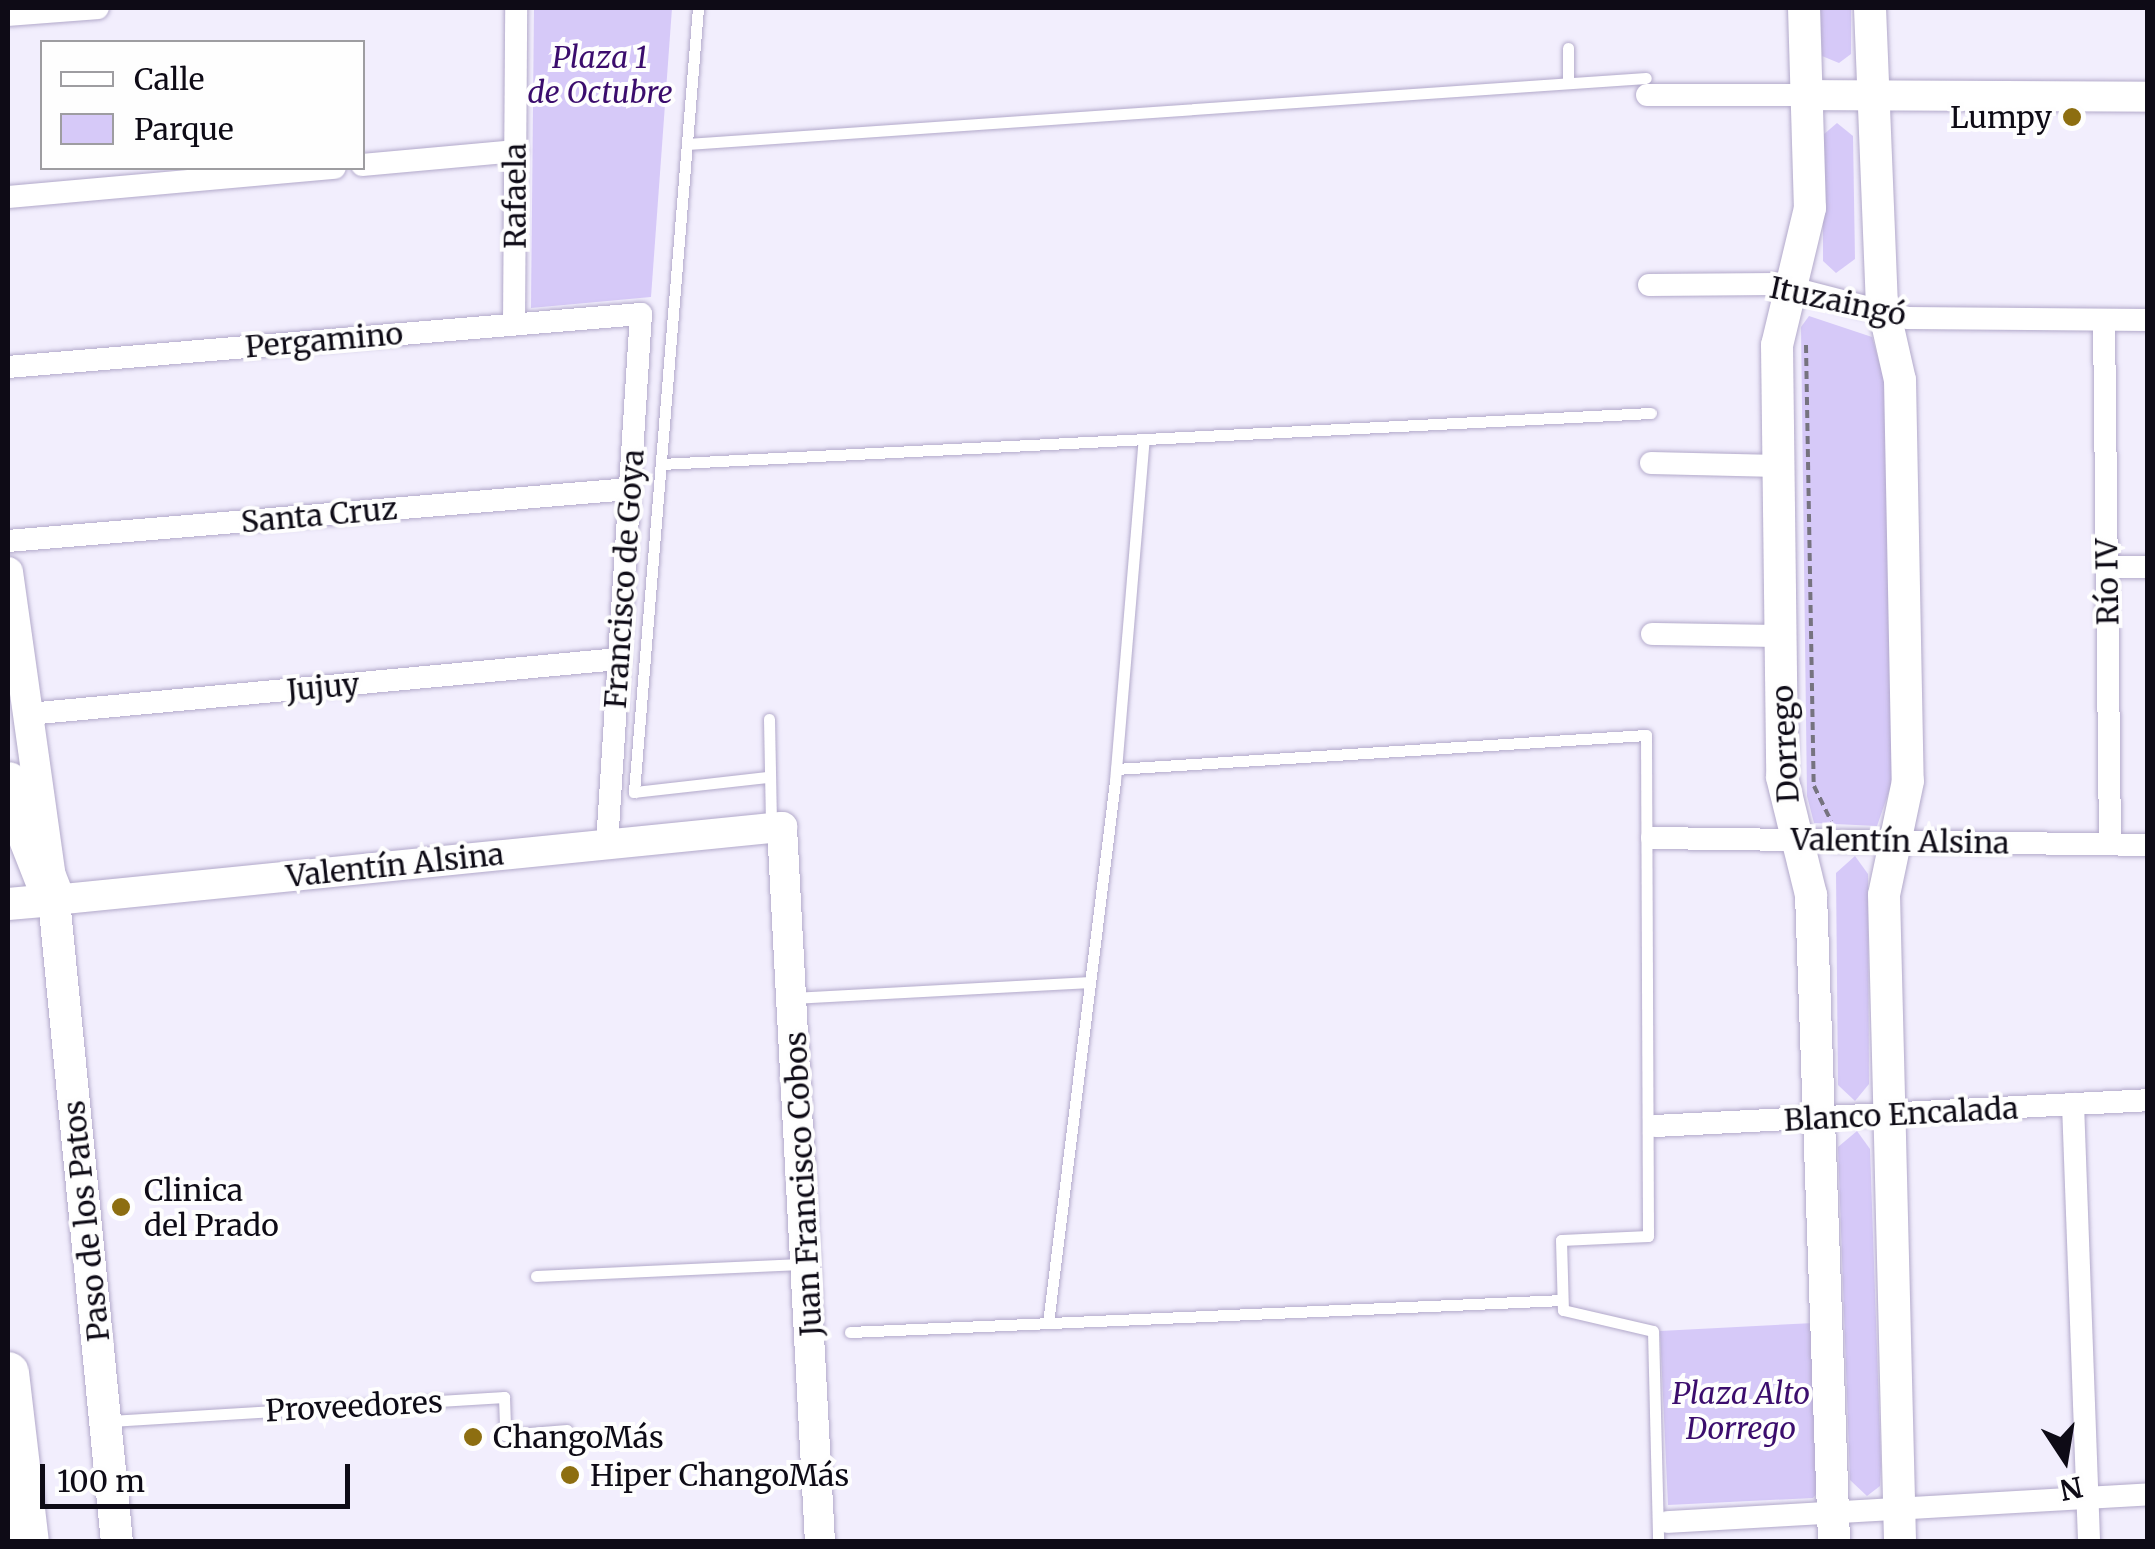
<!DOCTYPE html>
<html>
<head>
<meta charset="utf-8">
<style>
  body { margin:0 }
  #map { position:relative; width:2155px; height:1549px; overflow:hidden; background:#f2eefd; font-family:Merriweather,serif }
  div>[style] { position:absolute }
  .green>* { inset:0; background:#d6c9f8 }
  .path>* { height:4px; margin-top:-2px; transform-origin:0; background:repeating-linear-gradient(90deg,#76737f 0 8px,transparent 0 13px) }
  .roads { filter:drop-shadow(0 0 2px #b2a9ca) drop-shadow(0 0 2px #b2a9ca) }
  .service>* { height:11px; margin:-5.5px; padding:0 5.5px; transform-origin:5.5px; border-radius:5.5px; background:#fff }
  .minor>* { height:22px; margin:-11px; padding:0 11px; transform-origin:11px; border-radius:11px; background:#fff }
  .tertiary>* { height:30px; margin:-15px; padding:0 15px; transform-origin:15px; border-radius:15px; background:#fff }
  .secondary>* { height:32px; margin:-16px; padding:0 16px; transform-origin:16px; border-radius:16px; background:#fff }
  .motorway>* { height:42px; margin:-21px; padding:0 21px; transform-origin:21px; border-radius:21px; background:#fff }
  .dots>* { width:28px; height:28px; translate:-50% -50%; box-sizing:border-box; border:5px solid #fefefe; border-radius:50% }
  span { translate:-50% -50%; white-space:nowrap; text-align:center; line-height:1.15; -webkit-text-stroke:8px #fefefe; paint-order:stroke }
  .park-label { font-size:30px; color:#3b0d6d; font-style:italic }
  .poi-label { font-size:30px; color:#0e0b16 }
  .right { translate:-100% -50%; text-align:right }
  .left { translate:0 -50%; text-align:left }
  .street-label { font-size:30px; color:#0e0b16 }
  .frame { position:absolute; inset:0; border:10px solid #0e0b16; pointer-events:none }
  .legend { position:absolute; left:40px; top:40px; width:325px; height:130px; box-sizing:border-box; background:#fefefe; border:2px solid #9e9da1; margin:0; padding:12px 18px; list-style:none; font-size:30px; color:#0e0b16 }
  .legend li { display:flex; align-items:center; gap:20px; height:50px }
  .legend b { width:50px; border:2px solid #9e9da1 }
  .north { position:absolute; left:2015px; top:1409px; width:100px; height:100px; -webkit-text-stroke:8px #fefefe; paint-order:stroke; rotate:168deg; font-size:28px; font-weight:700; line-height:40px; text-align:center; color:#0e0b16 }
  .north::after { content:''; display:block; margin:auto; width:35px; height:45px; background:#0e0b16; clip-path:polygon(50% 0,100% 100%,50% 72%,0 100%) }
  .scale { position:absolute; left:40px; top:1464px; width:310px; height:45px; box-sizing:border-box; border:5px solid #0e0b16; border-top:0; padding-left:12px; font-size:30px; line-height:35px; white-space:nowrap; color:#0e0b16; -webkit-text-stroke:8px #fefefe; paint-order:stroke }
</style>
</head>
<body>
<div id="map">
  <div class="green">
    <i style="clip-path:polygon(534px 8px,672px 8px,651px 297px,531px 308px)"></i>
    <i style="clip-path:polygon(1820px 8px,1851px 8px,1851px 54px,1839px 63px,1822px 56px)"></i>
    <i style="clip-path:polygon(1837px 123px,1853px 136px,1855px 259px,1836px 273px,1823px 261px,1823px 135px)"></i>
    <i style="clip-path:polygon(1809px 316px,1872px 337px,1885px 383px,1894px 777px,1877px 826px,1814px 823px,1807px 796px,1801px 327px)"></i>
    <i style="clip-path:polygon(1855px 856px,1868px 874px,1869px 1084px,1855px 1101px,1838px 1085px,1836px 873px)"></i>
    <i style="clip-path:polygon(1857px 1131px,1870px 1149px,1881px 1465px,1880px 1486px,1867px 1496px,1850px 1480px,1838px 1147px)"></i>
    <i style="clip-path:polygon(1814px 1323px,1821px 1489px,1813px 1498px,1668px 1505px,1660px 1331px)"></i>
  </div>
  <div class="path">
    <i style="left:1806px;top:345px;width:441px;rotate:89deg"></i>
    <i style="left:1814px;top:786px;width:39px;rotate:64deg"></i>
  </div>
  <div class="roads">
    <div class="service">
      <i style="left:698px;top:8px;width:787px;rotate:94.67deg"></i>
      <i style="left:634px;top:792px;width:135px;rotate:-6.4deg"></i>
      <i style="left:1568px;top:83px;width:35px;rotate:-90deg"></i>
      <i style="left:687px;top:144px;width:961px;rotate:-3.94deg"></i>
      <i style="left:661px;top:464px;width:991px;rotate:-2.95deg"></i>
      <i style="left:769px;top:719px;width:109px;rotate:88.9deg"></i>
      <i style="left:1116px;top:769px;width:531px;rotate:-3.67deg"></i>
      <i style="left:1646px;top:735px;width:501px;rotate:89.77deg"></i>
      <i style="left:1648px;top:1236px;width:87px;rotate:177.4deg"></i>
      <i style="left:1561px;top:1240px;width:70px;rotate:88.4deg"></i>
      <i style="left:1563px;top:1310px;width:92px;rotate:13.1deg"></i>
      <i style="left:1653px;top:1331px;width:211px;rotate:88.6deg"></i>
      <i style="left:793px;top:998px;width:297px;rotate:-3.1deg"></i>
      <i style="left:536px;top:1276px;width:265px;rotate:-2.6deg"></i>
      <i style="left:1048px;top:1323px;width:546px;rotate:-82.95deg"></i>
      <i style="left:1115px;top:781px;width:343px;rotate:-85.2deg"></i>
      <i style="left:850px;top:1332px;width:713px;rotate:-2.57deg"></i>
      <i style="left:110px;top:1421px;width:395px;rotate:-3.5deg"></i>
      <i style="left:504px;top:1397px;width:38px;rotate:88deg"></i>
      <i style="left:505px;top:1435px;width:62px;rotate:-4.6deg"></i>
    </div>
    <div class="minor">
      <i style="left:8px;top:15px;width:90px;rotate:-4.4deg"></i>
      <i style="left:1647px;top:95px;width:160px"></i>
      <i style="left:362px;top:165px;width:155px;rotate:-5.2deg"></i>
      <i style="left:8px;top:197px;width:328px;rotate:-5.1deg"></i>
      <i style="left:1649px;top:285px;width:127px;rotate:-0.5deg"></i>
      <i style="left:1776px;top:284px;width:136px;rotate:14.4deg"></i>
      <i style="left:1908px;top:318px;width:240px;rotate:0.5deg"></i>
      <i style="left:2104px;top:320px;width:524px;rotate:89.34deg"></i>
      <i style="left:514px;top:324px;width:316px;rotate:-89.6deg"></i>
      <i style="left:8px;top:367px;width:635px;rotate:-4.79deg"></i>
      <i style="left:641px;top:314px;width:531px;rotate:93.67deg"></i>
      <i style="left:1651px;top:463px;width:127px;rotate:1.4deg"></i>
      <i style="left:8px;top:541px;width:624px;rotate:-4.78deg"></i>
      <i style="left:2106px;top:567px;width:42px"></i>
      <i style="left:1652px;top:634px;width:129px;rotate:0.9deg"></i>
      <i style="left:28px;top:714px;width:594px;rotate:-5.32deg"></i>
      <i style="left:1652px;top:838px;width:496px;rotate:0.8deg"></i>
      <i style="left:2073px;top:1104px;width:438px;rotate:87.9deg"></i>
      <i style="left:1655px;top:1126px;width:494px;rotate:-3deg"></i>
      <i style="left:1668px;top:1522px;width:481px;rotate:-3.3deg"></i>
    </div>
    <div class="tertiary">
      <i style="left:1807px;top:95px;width:341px;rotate:0.3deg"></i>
      <i style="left:8px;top:572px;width:331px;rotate:82deg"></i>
      <i style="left:54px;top:900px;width:732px;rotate:-5.73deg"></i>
      <i style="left:782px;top:827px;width:716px;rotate:86.96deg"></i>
    </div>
    <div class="secondary">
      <i style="left:1804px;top:8px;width:200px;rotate:88.3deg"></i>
      <i style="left:1810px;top:208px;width:141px;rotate:103.5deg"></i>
      <i style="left:1777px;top:345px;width:432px;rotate:89.3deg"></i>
      <i style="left:1782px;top:777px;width:122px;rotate:76.2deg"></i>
      <i style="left:1811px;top:895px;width:647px;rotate:87.96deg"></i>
      <i style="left:1870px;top:8px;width:293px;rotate:87.7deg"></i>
      <i style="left:1882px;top:301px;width:81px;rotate:77.2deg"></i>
      <i style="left:1900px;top:380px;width:401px;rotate:88.9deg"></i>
      <i style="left:1908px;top:781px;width:116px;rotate:101.9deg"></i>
      <i style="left:1884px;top:895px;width:647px;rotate:88.58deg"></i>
      <i style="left:8px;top:904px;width:46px;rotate:-5deg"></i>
      <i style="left:54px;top:900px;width:645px;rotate:84.4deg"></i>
    </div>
    <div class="motorway">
      <i style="left:8px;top:783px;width:126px;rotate:68.5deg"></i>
      <i style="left:8px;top:1373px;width:170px;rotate:83.3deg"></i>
    </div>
  </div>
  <div class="dots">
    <i style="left:2072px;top:117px;background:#8d6e11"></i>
    <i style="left:121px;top:1207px;background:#8d6e11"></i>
    <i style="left:473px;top:1437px;background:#8d6e11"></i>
    <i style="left:570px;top:1475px;background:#8d6e11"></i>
  </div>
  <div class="park-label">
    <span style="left:600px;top:74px">Plaza 1<br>de Octubre</span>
    <span style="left:1741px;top:1410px">Plaza Alto<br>Dorrego</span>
  </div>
  <div class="poi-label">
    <span class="right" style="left:2052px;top:117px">Lumpy</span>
    <span class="left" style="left:144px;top:1207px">Clinica<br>del Prado</span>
    <span class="left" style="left:493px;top:1437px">ChangoMás</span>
    <span class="left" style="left:590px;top:1475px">Hiper ChangoMás</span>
  </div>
  <div class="street-label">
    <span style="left:515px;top:196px;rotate:-90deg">Rafaela</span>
    <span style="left:1838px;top:301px;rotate:12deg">Ituzaingó</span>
    <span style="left:324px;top:340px;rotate:-5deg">Pergamino</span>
    <span style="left:319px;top:515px;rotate:-5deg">Santa Cruz</span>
    <span style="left:624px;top:579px;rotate:-86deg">Francisco de Goya</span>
    <span style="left:2107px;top:582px;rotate:-91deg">Río IV</span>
    <span style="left:323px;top:687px;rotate:-5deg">Jujuy</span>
    <span style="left:1785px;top:744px;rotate:-93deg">Dorrego</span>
    <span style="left:1900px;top:841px;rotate:1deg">Valentín Alsina</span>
    <span style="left:395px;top:865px;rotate:-6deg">Valentín Alsina</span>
    <span style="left:1901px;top:1114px;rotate:-3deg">Blanco Encalada</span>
    <span style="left:803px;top:1184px;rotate:-93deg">Juan Francisco Cobos</span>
    <span style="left:86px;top:1221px;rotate:-96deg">Paso de los Patos</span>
    <span style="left:354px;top:1406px;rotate:-3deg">Proveedores</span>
  </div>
  <div class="frame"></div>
  <ul class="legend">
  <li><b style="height:12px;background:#fff"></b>Calle</li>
  <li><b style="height:28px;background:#d6c9f8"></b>Parque</li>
  </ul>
  <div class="north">N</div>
  <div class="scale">100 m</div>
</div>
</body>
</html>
